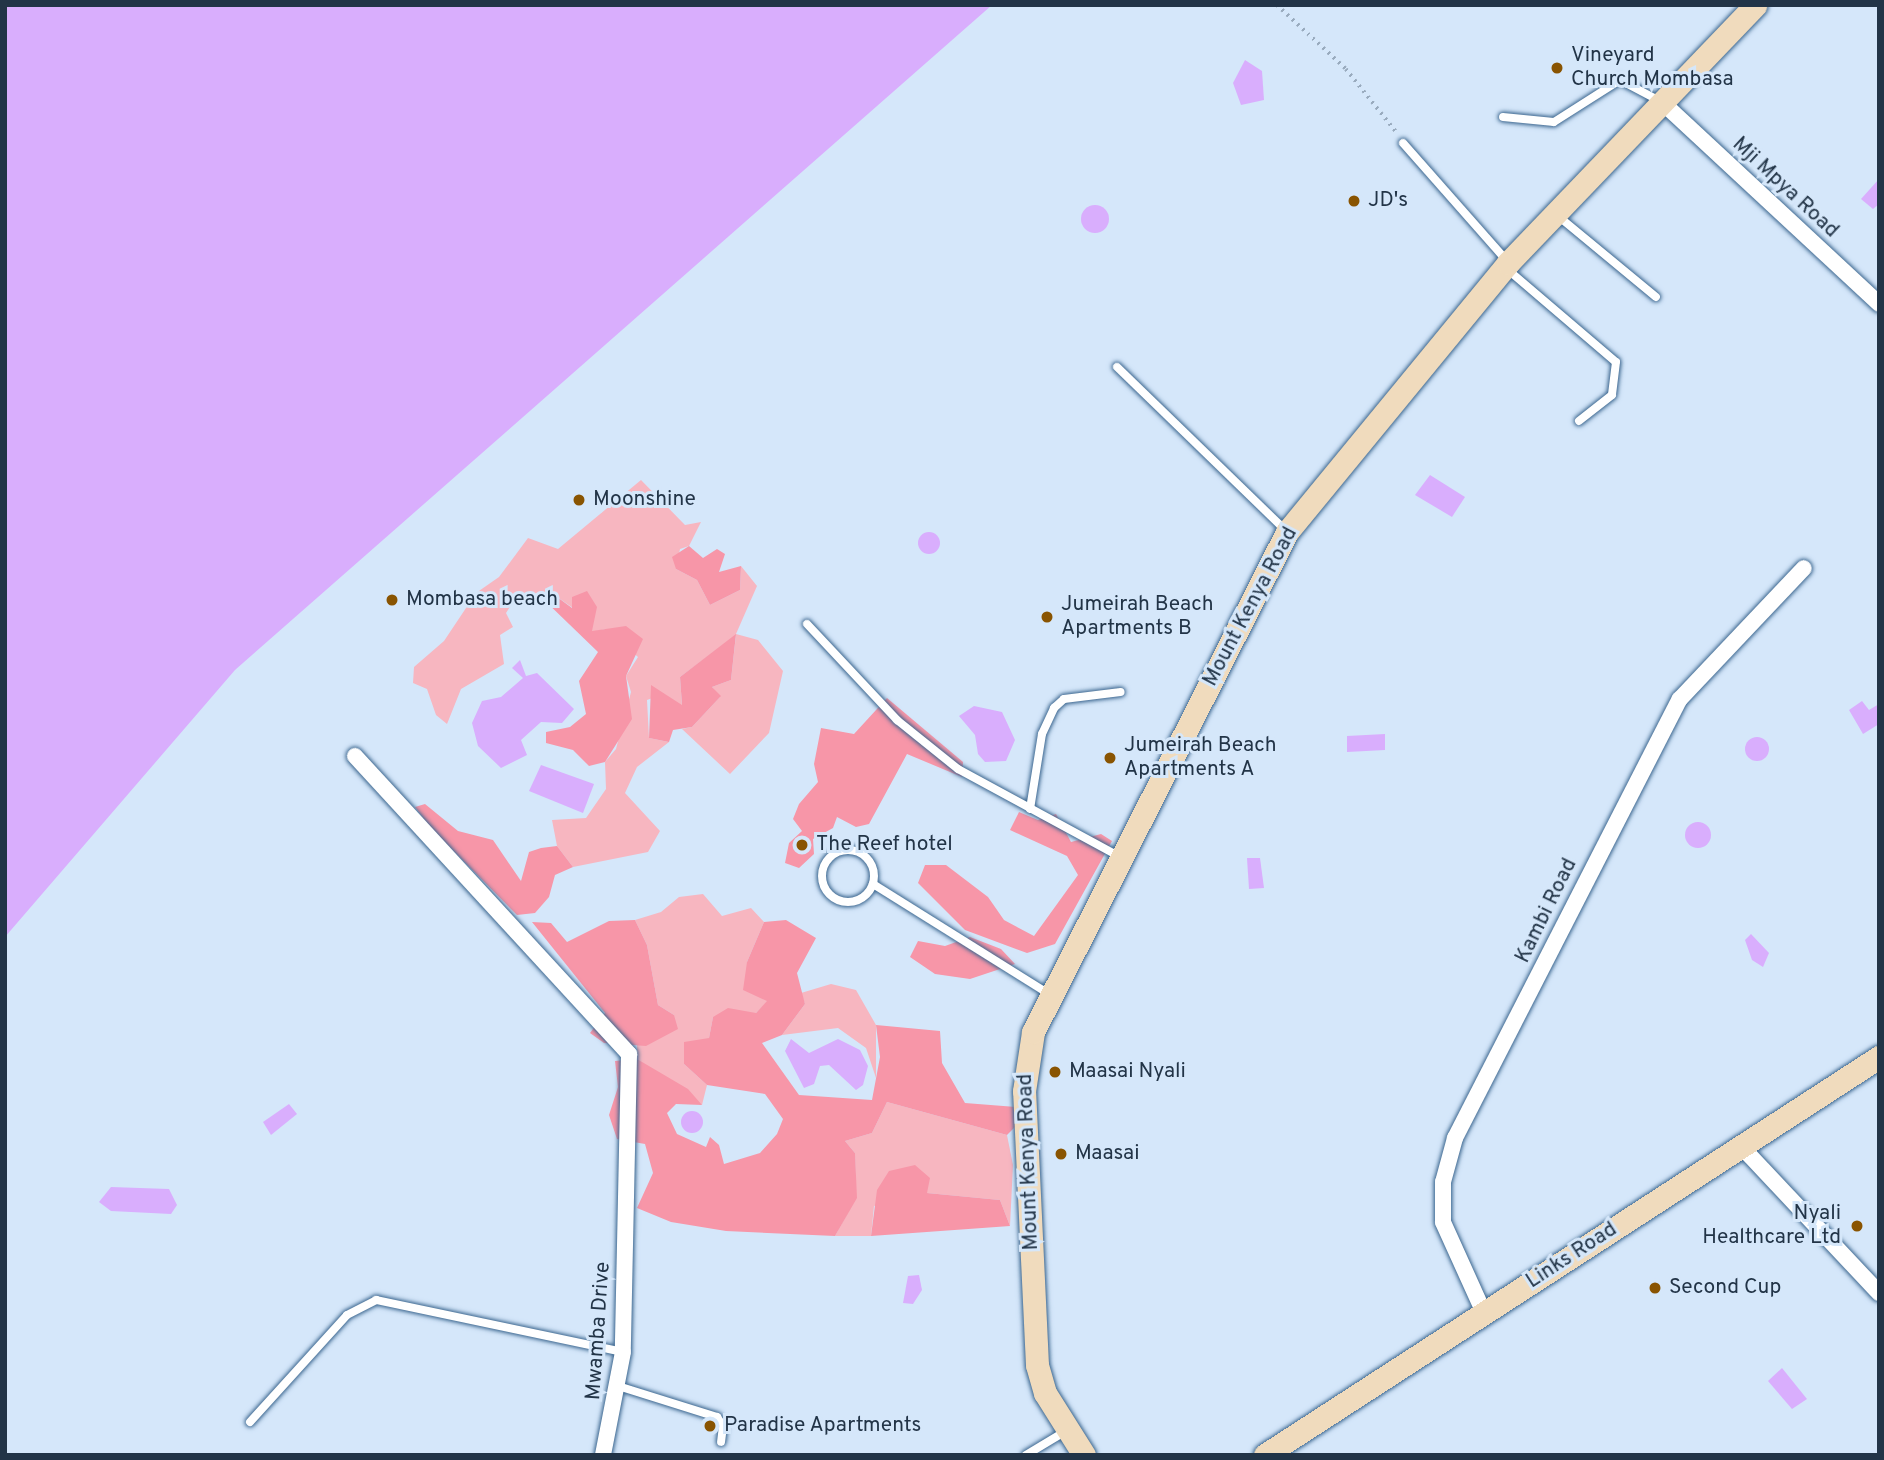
<!DOCTYPE html>
<html>
<head>
<meta charset="utf-8">
<style>
  body { margin:0 }
  #map { position:relative; width:1884px; height:1460px; overflow:hidden; background:#d5e7fa; font-family:Overpass,sans-serif }
  div>[style] { position:absolute }
  .green>* { inset:0; background:#f7b6c0 }
  .forest>* { inset:0; background:#f796a8 }
  .water>* { inset:0; background:#d9aefd }
  .round { border-radius:50% }
  .path>* { height:3.5px; margin-top:-1.75px; transform-origin:0; background:repeating-linear-gradient(90deg,#99abbe 0 2px,transparent 0 7px) }
  .roads { filter:drop-shadow(0 0 2px #3b668f) drop-shadow(0 0 2px #3b668f) }
  .service>* { height:8px; margin:-4px; padding:0 4px; transform-origin:4px; border-radius:4px; background:#fff }
  .service>.ring { margin:-4px; padding:0; box-sizing:content-box; background:none; border:8px solid #fff; border-radius:50% }
  .minor>* { height:16px; margin:-8px; padding:0 8px; transform-origin:8px; border-radius:8px; background:#fff }
  .secondary>* { height:23px; margin:-11.5px; padding:0 11.5px; transform-origin:11.5px; border-radius:11.5px; background:#f0dbbd }
  .dots>* { width:19px; height:19px; translate:-50% -50%; box-sizing:border-box; border:4px solid #d5e7fa; border-radius:50% }
  span { translate:-50% -50%; white-space:nowrap; text-align:center; line-height:1.15; -webkit-text-stroke:6px #d5e7fa; paint-order:stroke }
  .poi-label { font-size:21px; color:#223447 }
  .left { translate:0 -50%; text-align:left }
  .right { translate:-100% -50%; text-align:right }
  .street-label { font-size:21px; color:#223447 }
  .frame { position:absolute; inset:0; border:7px solid #223447; pointer-events:none }
</style>
</head>
<body>
<div id="map">
  <div class="green">
    <i style="clip-path:polygon(641px 480px,685px 525px,701px 522px,689px 546px,680px 549px,676px 569px,697px 580px,710px 605px,740px 590px,741px 566px,757px 586px,736px 634px,758px 640px,783px 671px,769px 733px,730px 774px,682px 729px,692px 727px,720px 697px,712px 687px,731px 680px,736px 635px,680px 677px,682px 706px,664px 694px,647px 700px,649px 738px,669px 742px,637px 767px,625px 793px,660px 831px,648px 852px,573px 867px,557px 846px,552px 820px,586px 818px,606px 789px,605px 762px,616px 749px,631px 692px,626px 676px,638px 657px,606px 629px,592px 632px,590px 620px,553px 594px,519px 593px,506px 613px,513px 627px,500px 635px,504px 664px,461px 689px,447px 724px,436px 715px,427px 689px,413px 683px,414px 667px,444px 641px,476px 593px,499px 577px,528px 538px,558px 549px)"></i>
    <i style="clip-path:polygon(703px 894px,722px 916px,751px 908px,764px 922px,747px 962px,768px 1001px,756px 1013px,713px 1017px,709px 1038px,684px 1064px,707px 1085px,702px 1105px,637px 1059px,637px 1042px,674px 1015px,658px 1005px,647px 945px,635px 920px,661px 912px,679px 897px)"></i>
    <i style="clip-path:polygon(831px 984px,856px 990px,876px 1025px,876px 1078px,866px 1048px,838px 1028px,782px 1035px,805px 1004px,801px 993px)"></i>
    <i style="clip-path:polygon(887px 1102px,1007px 1135px,1013px 1165px,1010px 1226px,1000px 1200px,927px 1193px,874px 1206px,871px 1236px,835px 1236px,856px 1198px,855px 1153px,845px 1141px,872px 1133px)"></i>
  </div>
  <div class="forest">
    <i style="clip-path:polygon(689px 546px,703px 558px,717px 549px,725px 554px,719px 572px,741px 566px,740px 590px,710px 605px,697px 580px,676px 569px,672px 557px)"></i>
    <i style="clip-path:polygon(587px 591px,597px 607px,592px 631px,626px 626px,643px 639px,626px 676px,632px 719px,605px 762px,589px 766px,573px 750px,546px 743px,546px 732px,570px 727px,586px 714px,579px 681px,598px 652px,540px 596px,553px 594px,572px 608px,572px 597px)"></i>
    <i style="clip-path:polygon(736px 634px,731px 680px,712px 687px,721px 696px,692px 727px,673px 730px,669px 742px,649px 738px,651px 685px,682px 705px,680px 677px)"></i>
    <i style="clip-path:polygon(887px 698px,963px 762px,962px 777px,907px 754px,869px 824px,856px 827px,837px 817px,833px 828px,813px 839px,814px 854px,799px 868px,785px 863px,789px 843px,802px 831px,793px 819px,799px 804px,818px 782px,814px 764px,821px 728px,854px 734px)"></i>
    <i style="clip-path:polygon(425px 804px,458px 831px,493px 840px,521px 881px,529px 852px,541px 848px,557px 846px,573px 867px,555px 875px,549px 897px,535px 913px,517px 915px,430px 827px,415px 807px)"></i>
    <i style="clip-path:polygon(1019px 812px,1038px 820px,1056px 814px,1071px 842px,1101px 834px,1112px 841px,1055px 944px,1027px 953px,965px 930px,918px 883px,925px 865px,946px 865px,988px 897px,1004px 920px,1034px 936px,1078px 875px,1067px 856px,1010px 830px)"></i>
    <i style="clip-path:polygon(635px 920px,647px 945px,658px 1005px,674px 1015px,678px 1029px,646px 1046px,604px 1043px,590px 1033px,605px 1013px,532px 922px,551px 923px,567px 942px,609px 921px)"></i>
    <i style="clip-path:polygon(786px 920px,816px 938px,797px 973px,805px 1004px,782px 1035px,762px 1043px,799px 1095px,872px 1100px,880px 1057px,876px 1025px,940px 1031px,942px 1063px,965px 1103px,1016px 1107px,1015px 1127px,1007px 1135px,887px 1102px,872px 1133px,845px 1141px,855px 1153px,857px 1198px,835px 1236px,726px 1231px,671px 1222px,637px 1208px,653px 1173px,645px 1144px,617px 1139px,609px 1115px,618px 1087px,615px 1061px,637px 1059px,688px 1089px,702px 1105px,676px 1104px,667px 1113px,677px 1134px,706px 1147px,710px 1137px,719px 1145px,724px 1164px,760px 1153px,777px 1134px,783px 1119px,765px 1094px,707px 1085px,684px 1064px,684px 1042px,709px 1038px,713px 1017px,728px 1008px,756px 1013px,767px 1001px,743px 990px,747px 962px,764px 922px)"></i>
    <i style="clip-path:polygon(970px 937px,1001px 949px,1015px 964px,970px 979px,935px 974px,910px 957px,918px 941px,945px 946px)"></i>
    <i style="clip-path:polygon(915px 1165px,930px 1178px,927px 1193px,1000px 1200px,1010px 1226px,871px 1236px,877px 1190px,889px 1171px)"></i>
  </div>
  <div class="water">
    <i style="clip-path:polygon(5px 5px,992px 5px,235px 670px,5px 937px)"></i>
    <i style="clip-path:polygon(1245px 60px,1262px 71px,1264px 100px,1241px 105px,1233px 83px)"></i>
    <i style="clip-path:polygon(1879px 179px,1879px 204px,1873px 209px,1861px 199px)"></i>
    <i class="round" style="left:1081px;top:205px;width:28px;height:28px"></i>
    <i style="clip-path:polygon(1430px 475px,1465px 497px,1452px 517px,1415px 495px)"></i>
    <i class="round" style="left:918px;top:532px;width:22px;height:22px"></i>
    <i style="clip-path:polygon(520px 660px,526px 676px,537px 673px,574px 709px,562px 723px,541px 722px,521px 740px,527px 755px,501px 768px,478px 746px,472px 723px,482px 701px,501px 697px,523px 678px,512px 668px)"></i>
    <i style="clip-path:polygon(1862px 701px,1869px 710px,1879px 704px,1879px 724px,1863px 734px,1849px 710px)"></i>
    <i style="clip-path:polygon(974px 706px,1002px 712px,1015px 740px,1006px 761px,985px 762px,978px 754px,975px 735px,959px 716px)"></i>
    <i style="clip-path:polygon(1385px 734px,1385px 750px,1347px 752px,1347px 736px)"></i>
    <i class="round" style="left:1745px;top:737px;width:24px;height:24px"></i>
    <i style="clip-path:polygon(541px 765px,594px 784px,583px 813px,529px 791px)"></i>
    <i class="round" style="left:1685px;top:822px;width:26px;height:26px"></i>
    <i style="clip-path:polygon(1247px 858px,1260px 858px,1264px 888px,1249px 889px)"></i>
    <i style="clip-path:polygon(1751px 934px,1769px 953px,1763px 967px,1752px 960px,1745px 940px)"></i>
    <i style="clip-path:polygon(791px 1039px,809px 1053px,838px 1039px,860px 1050px,868px 1066px,863px 1085px,856px 1090px,829px 1065px,820px 1066px,814px 1084px,804px 1088px,785px 1051px)"></i>
    <i style="clip-path:polygon(289px 1104px,297px 1114px,271px 1135px,263px 1122px)"></i>
    <i class="round" style="left:681px;top:1111px;width:22px;height:22px"></i>
    <i style="clip-path:polygon(111px 1187px,169px 1189px,177px 1205px,171px 1214px,111px 1211px,99px 1202px)"></i>
    <i style="clip-path:polygon(919px 1275px,922px 1290px,913px 1304px,903px 1303px,908px 1276px)"></i>
    <i style="clip-path:polygon(1782px 1368px,1807px 1399px,1792px 1409px,1768px 1381px)"></i>
  </div>
  <div class="path">
    <i style="left:1277px;top:5px;width:94px;rotate:42.8deg"></i>
    <i style="left:1346px;top:69px;width:82px;rotate:51.4deg"></i>
  </div>
  <div class="roads">
    <div class="service">
      <i style="left:1503px;top:117px;width:51px;rotate:5.6deg"></i>
      <i style="left:1554px;top:122px;width:78px;rotate:-32.5deg"></i>
      <i style="left:1620px;top:80px;width:45px;rotate:27.7deg"></i>
      <i style="left:1403px;top:143px;width:157px;rotate:48.6deg"></i>
      <i style="left:1558px;top:216px;width:127px;rotate:39.6deg"></i>
      <i style="left:1507px;top:269px;width:143px;rotate:40.5deg"></i>
      <i style="left:1616px;top:362px;width:33px;rotate:97deg"></i>
      <i style="left:1612px;top:395px;width:42px;rotate:141.8deg"></i>
      <i style="left:1117px;top:367px;width:234px;rotate:44.1deg"></i>
      <i style="left:807px;top:624px;width:132px;rotate:46.8deg"></i>
      <i style="left:897px;top:720px;width:78px;rotate:38.8deg"></i>
      <i style="left:958px;top:769px;width:182px;rotate:28.5deg"></i>
      <i style="left:1030px;top:809px;width:76px;rotate:-80.9deg"></i>
      <i style="left:1042px;top:734px;width:29px;rotate:-65deg"></i>
      <i style="left:1054px;top:708px;width:13px;rotate:-42deg"></i>
      <i style="left:1064px;top:699px;width:57px;rotate:-7deg"></i>
      <i class="ring" style="left:822px;top:850px;width:44px;height:44px"></i>
      <i style="left:873px;top:884px;width:208px;rotate:32deg"></i>
      <i style="left:618px;top:1386px;width:104px;rotate:17.4deg"></i>
      <i style="left:717px;top:1417px;width:11px;rotate:56deg"></i>
      <i style="left:723px;top:1426px;width:16px;rotate:97deg"></i>
      <i style="left:250px;top:1422px;width:144px;rotate:-47.8deg"></i>
      <i style="left:347px;top:1315px;width:33px;rotate:-27deg"></i>
      <i style="left:376px;top:1300px;width:252px;rotate:11.9deg"></i>
      <i style="left:1026px;top:1455px;width:47px;rotate:-31deg"></i>
    </div>
    <div class="minor">
      <i style="left:1663px;top:103px;width:295px;rotate:42.9deg"></i>
      <i style="left:355px;top:756px;width:405px;rotate:47.4deg"></i>
      <i style="left:629px;top:1054px;width:298px;rotate:91.2deg"></i>
      <i style="left:623px;top:1352px;width:105px;rotate:101deg"></i>
      <i style="left:1740px;top:1145px;width:203px;rotate:46.8deg"></i>
      <i style="left:1484px;top:1313px;width:100px;rotate:-114.3deg"></i>
      <i style="left:1443px;top:1222px;width:40px;rotate:-90deg"></i>
      <i style="left:1443px;top:1182px;width:46px;rotate:-74.7deg"></i>
      <i style="left:1455px;top:1138px;width:493px;rotate:-62.9deg"></i>
      <i style="left:1680px;top:699px;width:180px;rotate:-46.6deg"></i>
    </div>
    <div class="secondary">
      <i style="left:1084px;top:1455px;width:73px;rotate:-122.2deg"></i>
      <i style="left:1045px;top:1393px;width:29px;rotate:-106deg"></i>
      <i style="left:1037px;top:1365px;width:274px;rotate:-92.7deg"></i>
      <i style="left:1024px;top:1091px;width:60px;rotate:-81.3deg"></i>
      <i style="left:1033px;top:1032px;width:561px;rotate:-63.07deg"></i>
      <i style="left:1287px;top:532px;width:348px;rotate:-50.6deg"></i>
      <i style="left:1508px;top:263px;width:357px;rotate:-46.2deg"></i>
      <i style="left:1265px;top:1455px;width:732px;rotate:-32.95deg"></i>
    </div>
  </div>
  <div class="dots">
    <i style="left:1557px;top:68px;background:#895401"></i>
    <i style="left:1354px;top:201px;background:#895401"></i>
    <i style="left:579px;top:500px;background:#895401"></i>
    <i style="left:392px;top:600px;background:#895401"></i>
    <i style="left:1047px;top:617px;background:#895401"></i>
    <i style="left:1110px;top:758px;background:#895401"></i>
    <i style="left:802px;top:845px;background:#895401"></i>
    <i style="left:1055px;top:1072px;background:#895401"></i>
    <i style="left:1061px;top:1154px;background:#895401"></i>
    <i style="left:1857px;top:1226px;background:#895401"></i>
    <i style="left:1655px;top:1288px;background:#895401"></i>
    <i style="left:710px;top:1426px;background:#895401"></i>
  </div>
  <div class="poi-label">
    <span class="left" style="left:1571px;top:68px">Vineyard<br>Church Mombasa</span>
    <span class="left" style="left:1368px;top:201px">JD's</span>
    <span class="left" style="left:593px;top:500px">Moonshine</span>
    <span class="left" style="left:406px;top:600px">Mombasa beach</span>
    <span class="left" style="left:1061px;top:617px">Jumeirah Beach<br>Apartments B</span>
    <span class="left" style="left:1124px;top:758px">Jumeirah Beach<br>Apartments A</span>
    <span class="left" style="left:816px;top:845px">The Reef hotel</span>
    <span class="left" style="left:1069px;top:1072px">Maasai Nyali</span>
    <span class="left" style="left:1075px;top:1154px">Maasai</span>
    <span class="right" style="left:1841px;top:1226px">Nyali<br>Healthcare Ltd</span>
    <span class="left" style="left:1669px;top:1288px">Second Cup</span>
    <span class="left" style="left:724px;top:1426px">Paradise Apartments</span>
  </div>
  <div class="street-label">
    <span style="left:1785px;top:188px;rotate:43deg">Mji Mpya Road</span>
    <span style="left:1251px;top:607px;rotate:-62deg">Mount Kenya Road</span>
    <span style="left:1547px;top:911px;rotate:-64deg">Kambi Road</span>
    <span style="left:1029px;top:1162px;rotate:-92deg">Mount Kenya Road</span>
    <span style="left:1572px;top:1256px;rotate:-33deg">Links Road</span>
    <span style="left:599px;top:1331px;rotate:-86deg">Mwamba Drive</span>
  </div>
  <div class="frame"></div>
</div>
</body>
</html>
